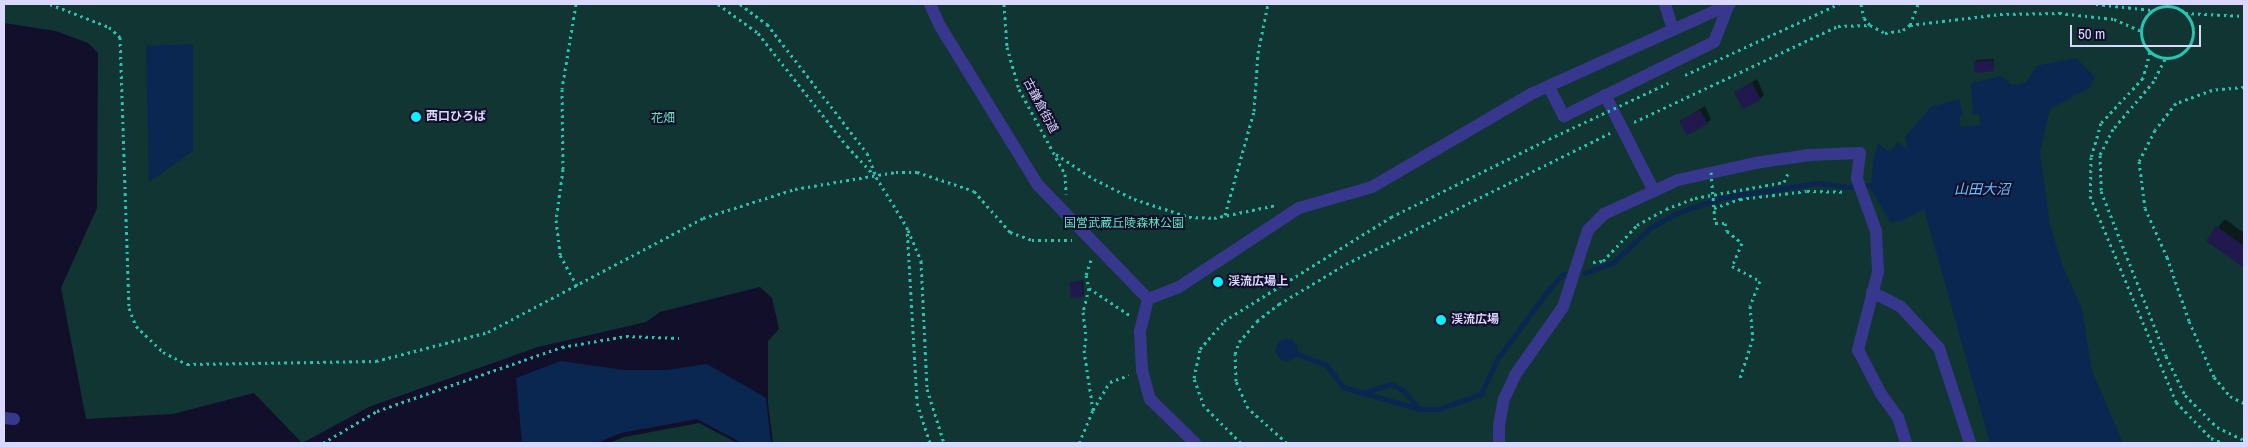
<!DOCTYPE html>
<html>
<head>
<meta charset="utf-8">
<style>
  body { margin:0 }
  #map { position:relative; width:2248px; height:447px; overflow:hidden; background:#120f2b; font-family:"Archivo Narrow","Noto Sans JP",sans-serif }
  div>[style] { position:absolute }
  .green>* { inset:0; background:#113532 }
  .water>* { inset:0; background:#092750 }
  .round { border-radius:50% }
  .shadow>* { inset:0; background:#0007 }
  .stream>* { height:5px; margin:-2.5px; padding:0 2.5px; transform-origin:2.5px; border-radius:2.5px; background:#092750 }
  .building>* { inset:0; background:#21194d }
  .path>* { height:3px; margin-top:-1.5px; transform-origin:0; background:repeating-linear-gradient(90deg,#27c4b2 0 2.5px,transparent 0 6.5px) }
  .path>.ring { margin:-1.5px; padding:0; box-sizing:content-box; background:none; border:3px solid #27c4b2; border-radius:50% }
  .minor>* { height:12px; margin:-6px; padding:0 6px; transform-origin:6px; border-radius:6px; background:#37388d }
  .path-bridge>* { height:3px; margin-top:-1.5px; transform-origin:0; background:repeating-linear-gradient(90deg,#27c4b2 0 2.5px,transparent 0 6.5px) }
  .dots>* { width:14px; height:14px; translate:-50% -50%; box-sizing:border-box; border:2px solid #120f2b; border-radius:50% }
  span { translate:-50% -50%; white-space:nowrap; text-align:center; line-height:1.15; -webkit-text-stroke:4px #120f2b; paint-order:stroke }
  .street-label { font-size:12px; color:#dbd8ff }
  .poi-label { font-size:12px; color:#dbd8ff; font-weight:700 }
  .left { translate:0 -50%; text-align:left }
  .park-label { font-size:12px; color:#5be9bd }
  .water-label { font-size:14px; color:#66c1ff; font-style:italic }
  .frame { position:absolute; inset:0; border:5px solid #dbd8ff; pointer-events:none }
  .scale { position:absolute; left:2070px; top:25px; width:131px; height:22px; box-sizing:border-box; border:2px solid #dbd8ff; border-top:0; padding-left:6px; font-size:15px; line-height:18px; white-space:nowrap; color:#dbd8ff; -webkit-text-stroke:4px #120f2b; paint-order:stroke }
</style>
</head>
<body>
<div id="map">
  <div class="green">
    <i style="clip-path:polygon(4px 4px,2244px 4px,2244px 443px,773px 443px,768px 403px,768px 341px,779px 329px,772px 298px,760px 287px,660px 312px,646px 322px,538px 347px,371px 406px,302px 443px,254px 393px,173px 414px,86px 419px,61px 288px,97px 208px,98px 53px,88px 43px,56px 31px,4px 23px)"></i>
    <i style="clip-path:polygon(699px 423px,737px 443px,610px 443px,624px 437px)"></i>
  </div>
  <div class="water">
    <i style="clip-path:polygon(193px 44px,193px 151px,149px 182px,146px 46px)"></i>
    <i style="clip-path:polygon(2076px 58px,2095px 77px,2089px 88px,2050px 109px,2040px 152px,2050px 225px,2063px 267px,2082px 309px,2092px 371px,2123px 443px,1990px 443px,1924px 209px,1901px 221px,1890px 222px,1871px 189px,1873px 160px,1878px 144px,1890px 152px,1898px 142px,1908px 150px,1905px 137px,1931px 107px,1959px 99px,1963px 116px,1959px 117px,1961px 127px,1981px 125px,1979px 114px,1973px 115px,1971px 83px,2001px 76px,2012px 85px,2026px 83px,2036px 66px)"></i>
    <i class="round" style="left:1276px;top:339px;width:22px;height:22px"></i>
    <i style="clip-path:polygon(561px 361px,623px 370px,667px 370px,707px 364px,766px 398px,771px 443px,742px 443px,697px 419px,621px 433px,597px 443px,522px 443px,516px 378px)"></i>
  </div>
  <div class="shadow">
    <i style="clip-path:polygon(1994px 59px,1993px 70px,1975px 62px,1977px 60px)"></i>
    <i style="clip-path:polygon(1757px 79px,1764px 95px,1760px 99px,1736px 92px)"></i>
    <i style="clip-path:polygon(1705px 106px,1711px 119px,1707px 123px,1681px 121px)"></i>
    <i style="clip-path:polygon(2225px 219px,2244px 233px,2244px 267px,2207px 240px)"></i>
    <i style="clip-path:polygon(1083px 280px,1084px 294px,1082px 296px,1071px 283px)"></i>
  </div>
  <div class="stream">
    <i style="left:1585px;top:273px;width:31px;rotate:-21deg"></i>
    <i style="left:1614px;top:262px;width:50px;rotate:-43.4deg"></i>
    <i style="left:1650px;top:228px;width:31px;rotate:-29deg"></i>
    <i style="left:1677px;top:213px;width:46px;rotate:-18.8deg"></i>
    <i style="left:1721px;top:198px;width:97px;rotate:-8.9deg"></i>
    <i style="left:1817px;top:183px;width:32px;rotate:7deg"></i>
    <i style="left:1849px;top:187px;width:22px;rotate:-5deg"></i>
    <i style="left:1298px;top:354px;width:30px;rotate:21deg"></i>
    <i style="left:1326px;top:365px;width:28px;rotate:52deg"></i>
    <i style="left:1343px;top:387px;width:79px;rotate:16.1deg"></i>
    <i style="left:1419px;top:409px;width:20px"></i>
    <i style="left:1439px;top:409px;width:45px;rotate:-19.7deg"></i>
    <i style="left:1481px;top:394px;width:40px;rotate:-65deg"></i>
    <i style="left:1498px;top:358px;width:86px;rotate:-53.5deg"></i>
    <i style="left:1549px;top:289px;width:19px;rotate:-47deg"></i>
    <i style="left:1562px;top:275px;width:6px;rotate:-9deg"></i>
    <i style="left:1362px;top:393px;width:30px;rotate:-17deg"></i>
    <i style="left:1391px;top:384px;width:13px;rotate:27deg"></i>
    <i style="left:1403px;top:390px;width:25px;rotate:50deg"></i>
  </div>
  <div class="building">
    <i style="clip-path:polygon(1993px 60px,1994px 71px,1975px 73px,1974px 62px)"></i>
    <i style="clip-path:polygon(1752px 83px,1761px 100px,1743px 109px,1734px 92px)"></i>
    <i style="clip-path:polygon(1700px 110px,1708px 124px,1687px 135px,1679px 121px)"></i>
    <i style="clip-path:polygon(2216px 226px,2244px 246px,2244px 268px,2206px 241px)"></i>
    <i style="clip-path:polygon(1082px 281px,1083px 297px,1071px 298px,1070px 282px)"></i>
  </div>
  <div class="path">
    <i style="left:50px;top:4px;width:63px;rotate:21.3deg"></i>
    <i style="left:109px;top:27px;width:15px;rotate:42deg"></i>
    <i style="left:120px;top:37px;width:271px;rotate:88.1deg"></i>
    <i style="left:129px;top:308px;width:19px;rotate:69deg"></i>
    <i style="left:136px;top:326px;width:37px;rotate:44deg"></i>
    <i style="left:163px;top:352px;width:27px;rotate:27deg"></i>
    <i style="left:187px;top:364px;width:189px;rotate:-0.9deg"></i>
    <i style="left:376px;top:361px;width:116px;rotate:-14.5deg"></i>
    <i style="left:488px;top:332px;width:243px;rotate:-27.9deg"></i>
    <i style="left:703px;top:218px;width:96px;rotate:-17.5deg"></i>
    <i style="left:795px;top:189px;width:102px;rotate:-9.6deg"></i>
    <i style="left:896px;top:172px;width:21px"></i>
    <i style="left:917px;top:172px;width:60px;rotate:18.4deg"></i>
    <i style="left:974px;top:191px;width:55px;rotate:48.7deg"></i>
    <i style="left:1010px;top:232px;width:23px;rotate:20deg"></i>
    <i style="left:1032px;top:240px;width:40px"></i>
    <i style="left:576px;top:4px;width:86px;rotate:99.4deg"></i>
    <i style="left:562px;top:89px;width:80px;rotate:89.3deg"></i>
    <i style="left:563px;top:169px;width:51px;rotate:97.8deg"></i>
    <i style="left:556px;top:220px;width:35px;rotate:83deg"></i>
    <i style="left:560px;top:255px;width:37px;rotate:61deg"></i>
    <i style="left:718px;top:4px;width:49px;rotate:35.9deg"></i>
    <i style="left:758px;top:33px;width:144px;rotate:51.8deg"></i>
    <i style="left:847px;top:146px;width:40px;rotate:47deg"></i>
    <i style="left:740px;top:4px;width:34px;rotate:37deg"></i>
    <i style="left:767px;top:24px;width:163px;rotate:52.2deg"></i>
    <i style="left:867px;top:153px;width:26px;rotate:69deg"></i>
    <i style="left:876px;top:177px;width:59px;rotate:58.2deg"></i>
    <i style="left:907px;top:227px;width:176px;rotate:86.7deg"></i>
    <i style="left:917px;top:403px;width:42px;rotate:72deg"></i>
    <i style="left:1004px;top:4px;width:43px;rotate:86deg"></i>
    <i style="left:1007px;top:47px;width:44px;rotate:74.1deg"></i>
    <i style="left:1019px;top:89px;width:97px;rotate:61.6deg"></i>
    <i style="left:1065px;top:174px;width:20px;rotate:87deg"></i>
    <i style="left:1861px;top:4px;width:14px;rotate:78deg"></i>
    <i style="left:1864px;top:18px;width:9px;rotate:49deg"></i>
    <i style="left:1870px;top:25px;width:17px;rotate:28deg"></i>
    <i style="left:1885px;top:33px;width:18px;rotate:-9deg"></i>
    <i style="left:1903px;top:30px;width:9px;rotate:-36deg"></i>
    <i style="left:1910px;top:25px;width:22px;rotate:-69deg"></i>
    <i style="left:2096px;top:4px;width:56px;rotate:6.1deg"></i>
    <i class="ring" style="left:2141px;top:6px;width:49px;height:49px"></i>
    <i style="left:2185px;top:13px;width:59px;rotate:2.9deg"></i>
    <i style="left:1910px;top:25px;width:91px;rotate:-7deg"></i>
    <i style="left:2000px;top:14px;width:59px;rotate:-1deg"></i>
    <i style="left:2059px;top:13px;width:55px;rotate:6.2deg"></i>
    <i style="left:2114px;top:19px;width:30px;rotate:24deg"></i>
    <i style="left:2150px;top:52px;width:27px;rotate:105deg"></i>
    <i style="left:2143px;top:78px;width:62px;rotate:133deg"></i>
    <i style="left:2101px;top:123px;width:35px;rotate:106deg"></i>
    <i style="left:2091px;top:157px;width:39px;rotate:91deg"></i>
    <i style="left:2090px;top:196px;width:223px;rotate:67.3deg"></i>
    <i style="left:2176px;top:402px;width:50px;rotate:45.8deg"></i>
    <i style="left:2211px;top:438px;width:13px;rotate:23deg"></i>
    <i style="left:2165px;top:59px;width:25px;rotate:117deg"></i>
    <i style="left:2154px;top:81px;width:63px;rotate:130.5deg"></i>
    <i style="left:2113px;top:129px;width:29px;rotate:117deg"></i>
    <i style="left:2100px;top:155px;width:36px;rotate:88deg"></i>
    <i style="left:2101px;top:191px;width:177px;rotate:68.5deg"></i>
    <i style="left:2166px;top:356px;width:43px;rotate:64deg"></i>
    <i style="left:2185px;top:395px;width:45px;rotate:45deg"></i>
    <i style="left:2217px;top:427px;width:30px;rotate:26deg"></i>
    <i style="left:1685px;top:75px;width:170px;rotate:-24.8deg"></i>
    <i style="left:2244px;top:87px;width:32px;rotate:175deg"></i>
    <i style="left:2212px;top:90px;width:38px;rotate:160deg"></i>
    <i style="left:2176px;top:103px;width:34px;rotate:128deg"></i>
    <i style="left:2155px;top:130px;width:35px;rotate:117deg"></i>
    <i style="left:2139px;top:161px;width:47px;rotate:82.7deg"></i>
    <i style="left:2145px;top:208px;width:54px;rotate:65.8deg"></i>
    <i style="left:2167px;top:257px;width:68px;rotate:71deg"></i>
    <i style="left:2189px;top:321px;width:61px;rotate:65.9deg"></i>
    <i style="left:2214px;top:377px;width:25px;rotate:50deg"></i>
    <i style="left:2230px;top:396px;width:16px;rotate:27deg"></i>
    <i style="left:1634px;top:122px;width:225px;rotate:-25.2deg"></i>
    <i style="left:1838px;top:26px;width:32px;rotate:-2deg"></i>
    <i style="left:1056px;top:154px;width:45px;rotate:33.3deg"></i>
    <i style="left:1094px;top:179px;width:45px;rotate:26.6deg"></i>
    <i style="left:1134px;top:199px;width:58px;rotate:18.1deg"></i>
    <i style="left:1189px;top:217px;width:25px;rotate:2deg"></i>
    <i style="left:1214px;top:218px;width:63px;rotate:-11.8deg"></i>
    <i style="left:1714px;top:208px;width:28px;rotate:-19deg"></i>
    <i style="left:1740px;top:199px;width:67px;rotate:-6.8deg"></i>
    <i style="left:1807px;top:191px;width:39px;rotate:1deg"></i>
    <i style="left:1225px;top:215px;width:108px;rotate:-74.4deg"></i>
    <i style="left:1254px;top:111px;width:58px;rotate:-86.1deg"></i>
    <i style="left:1258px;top:53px;width:50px;rotate:-78.5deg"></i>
    <i style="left:908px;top:230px;width:34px;rotate:67deg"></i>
    <i style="left:921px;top:261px;width:128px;rotate:87.3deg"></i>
    <i style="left:927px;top:389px;width:57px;rotate:72.5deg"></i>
    <i style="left:1091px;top:260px;width:16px;rotate:108deg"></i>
    <i style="left:1086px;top:275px;width:13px;rotate:77deg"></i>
    <i style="left:1089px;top:288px;width:50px;rotate:33.7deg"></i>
    <i style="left:1593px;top:262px;width:10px;rotate:-6deg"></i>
    <i style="left:1603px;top:261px;width:50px;rotate:-46.6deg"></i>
    <i style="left:1637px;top:225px;width:33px;rotate:-29deg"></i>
    <i style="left:1666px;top:209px;width:31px;rotate:-21deg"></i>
    <i style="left:1695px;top:198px;width:90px;rotate:-10.2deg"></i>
    <i style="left:1784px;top:182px;width:12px;rotate:-66deg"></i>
    <i style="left:1089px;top:288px;width:25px;rotate:104deg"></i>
    <i style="left:1083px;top:312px;width:26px;rotate:83deg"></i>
    <i style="left:1086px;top:338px;width:12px;rotate:99deg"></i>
    <i style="left:1084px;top:350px;width:61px;rotate:81.5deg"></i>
    <i style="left:323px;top:443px;width:63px;rotate:-30.7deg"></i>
    <i style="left:377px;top:411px;width:196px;rotate:-19.1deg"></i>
    <i style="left:562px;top:347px;width:65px;rotate:-9.8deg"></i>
    <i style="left:626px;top:336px;width:53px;rotate:2.2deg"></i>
    <i style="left:1079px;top:443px;width:36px;rotate:-67deg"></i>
    <i style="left:1093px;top:410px;width:33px;rotate:-59deg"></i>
    <i style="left:1110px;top:382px;width:20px;rotate:-20deg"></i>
    <i style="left:1241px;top:443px;width:52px;rotate:-135deg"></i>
    <i style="left:1204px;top:406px;width:30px;rotate:-110deg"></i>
    <i style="left:1194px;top:378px;width:30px;rotate:-78deg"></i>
    <i style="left:1200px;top:349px;width:37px;rotate:-49deg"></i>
    <i style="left:1224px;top:321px;width:197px;rotate:-31.9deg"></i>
    <i style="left:1391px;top:217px;width:176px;rotate:-26.3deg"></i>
    <i style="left:1287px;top:443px;width:52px;rotate:-138.1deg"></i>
    <i style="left:1248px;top:408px;width:30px;rotate:-114deg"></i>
    <i style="left:1236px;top:381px;width:27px;rotate:-92deg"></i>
    <i style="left:1235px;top:354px;width:13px;rotate:-72deg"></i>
    <i style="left:1239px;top:342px;width:28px;rotate:-49deg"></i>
    <i style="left:1257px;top:321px;width:28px;rotate:-38deg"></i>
    <i style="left:1279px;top:304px;width:78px;rotate:-30.8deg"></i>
    <i style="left:1346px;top:264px;width:295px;rotate:-26.4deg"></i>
  </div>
  <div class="minor">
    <i style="left:930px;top:4px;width:24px;rotate:66deg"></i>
    <i style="left:940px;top:26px;width:187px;rotate:58.4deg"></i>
    <i style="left:1038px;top:185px;width:158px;rotate:46deg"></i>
    <i style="left:1665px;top:4px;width:27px;rotate:73deg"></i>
    <i style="left:1549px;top:87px;width:33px;rotate:63deg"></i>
    <i style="left:1564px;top:116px;width:167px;rotate:-26.3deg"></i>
    <i style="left:1714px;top:42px;width:41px;rotate:-68.5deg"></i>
    <i style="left:1605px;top:95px;width:108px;rotate:63deg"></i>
    <i style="left:1872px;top:292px;width:31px;rotate:27deg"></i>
    <i style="left:1900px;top:306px;width:57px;rotate:47.1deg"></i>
    <i style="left:1939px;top:348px;width:100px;rotate:71.9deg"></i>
    <i style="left:1148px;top:299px;width:33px;rotate:-21deg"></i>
    <i style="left:1179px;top:287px;width:144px;rotate:-33.4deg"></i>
    <i style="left:1299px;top:208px;width:76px;rotate:-16deg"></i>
    <i style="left:1372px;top:187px;width:184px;rotate:-30.3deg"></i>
    <i style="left:1531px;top:94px;width:218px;rotate:-24.3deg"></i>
    <i style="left:1148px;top:299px;width:34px;rotate:104deg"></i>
    <i style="left:1140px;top:332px;width:38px;rotate:87deg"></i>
    <i style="left:1142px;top:370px;width:30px;rotate:75deg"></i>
    <i style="left:1150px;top:399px;width:63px;rotate:44.4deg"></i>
    <i style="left:4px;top:418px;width:10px;rotate:6deg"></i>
    <i style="left:1499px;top:443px;width:17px;rotate:-90deg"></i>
    <i style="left:1499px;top:426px;width:27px;rotate:-80deg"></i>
    <i style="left:1504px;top:399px;width:26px;rotate:-65deg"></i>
    <i style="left:1515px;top:375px;width:83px;rotate:-54.8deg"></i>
    <i style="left:1563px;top:307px;width:81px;rotate:-72deg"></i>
    <i style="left:1588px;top:230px;width:23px;rotate:-45deg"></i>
    <i style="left:1604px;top:214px;width:81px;rotate:-24.7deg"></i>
    <i style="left:1678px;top:180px;width:79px;rotate:-12.4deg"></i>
    <i style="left:1755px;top:163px;width:55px;rotate:-8.4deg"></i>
    <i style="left:1809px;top:155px;width:51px;rotate:-2.2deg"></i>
    <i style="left:1860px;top:153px;width:26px;rotate:97deg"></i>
    <i style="left:1857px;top:179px;width:55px;rotate:69.9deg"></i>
    <i style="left:1876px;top:231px;width:41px;rotate:87.2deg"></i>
    <i style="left:1878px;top:272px;width:81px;rotate:104.4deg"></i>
    <i style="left:1858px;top:350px;width:50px;rotate:62.4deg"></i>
    <i style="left:1881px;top:394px;width:29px;rotate:54deg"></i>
    <i style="left:1898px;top:417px;width:27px;rotate:73deg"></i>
  </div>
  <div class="path-bridge">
    <i style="left:1549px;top:139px;width:132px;rotate:-25.2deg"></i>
    <i style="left:1711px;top:172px;width:51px;rotate:85.5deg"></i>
    <i style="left:1715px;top:223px;width:10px"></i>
    <i style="left:1725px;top:223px;width:8px;rotate:76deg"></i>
    <i style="left:1727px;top:231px;width:19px;rotate:39deg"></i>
    <i style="left:1742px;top:243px;width:25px;rotate:113deg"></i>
    <i style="left:1732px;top:266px;width:32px;rotate:28deg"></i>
    <i style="left:1760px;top:281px;width:27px;rotate:112deg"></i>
    <i style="left:1750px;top:306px;width:32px;rotate:85deg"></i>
    <i style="left:1753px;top:338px;width:45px;rotate:108deg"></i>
  </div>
  <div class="dots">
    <i style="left:416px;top:117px;background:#04f4ff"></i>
    <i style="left:1218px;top:282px;background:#04f4ff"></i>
    <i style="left:1441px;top:320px;background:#04f4ff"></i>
  </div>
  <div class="street-label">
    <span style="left:1040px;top:106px;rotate:62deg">古鎌倉街道</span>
  </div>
  <div class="poi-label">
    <span class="left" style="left:426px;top:117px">西口ひろば</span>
    <span class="left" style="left:1228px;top:282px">渓流広場上</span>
    <span class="left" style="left:1451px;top:320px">渓流広場</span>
  </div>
  <div class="park-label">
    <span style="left:663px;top:119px">花畑</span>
    <span style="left:1124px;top:224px">国営武蔵丘陵森林公園</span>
  </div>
  <div class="water-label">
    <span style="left:1982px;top:189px">山田大沼</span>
  </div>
  <div class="frame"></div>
  <div class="scale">50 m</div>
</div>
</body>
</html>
